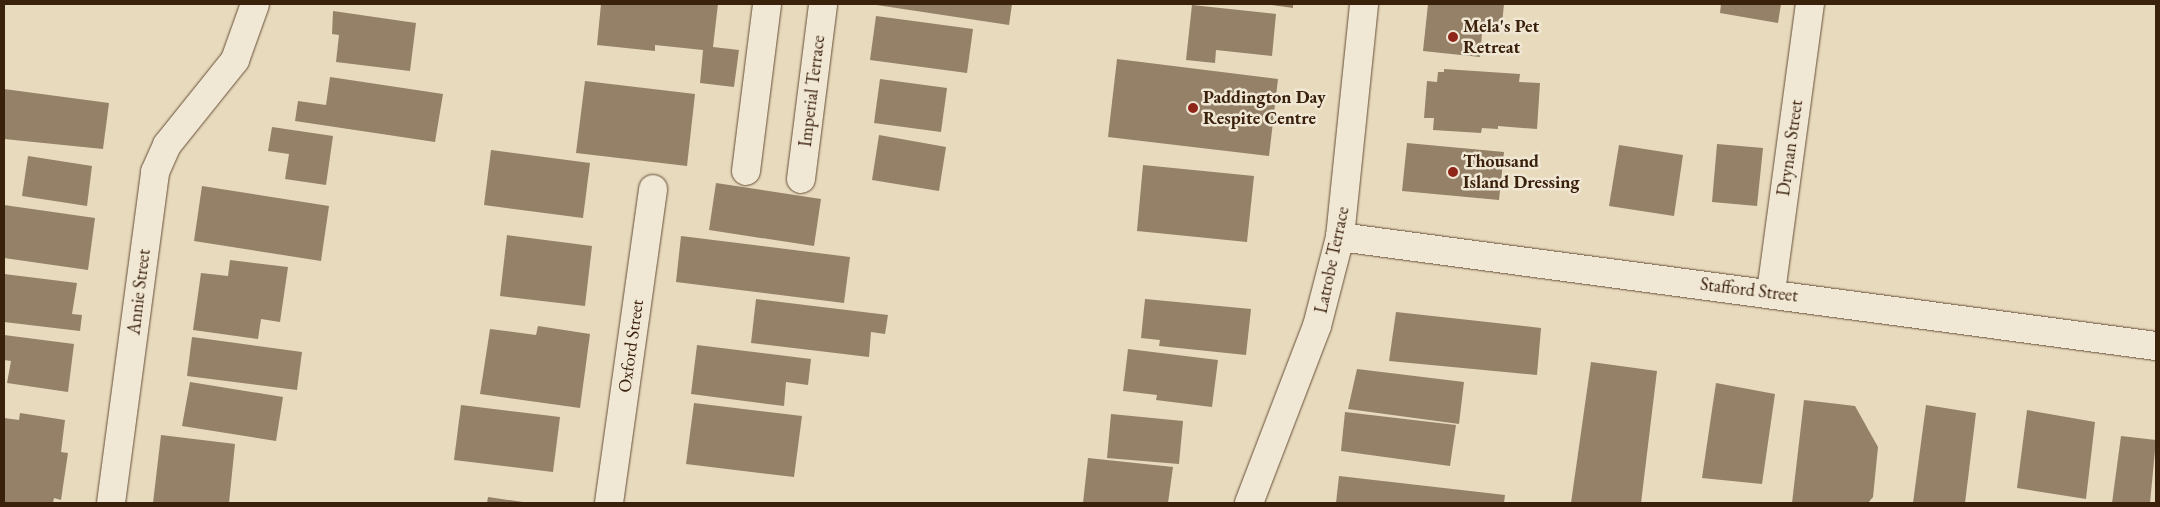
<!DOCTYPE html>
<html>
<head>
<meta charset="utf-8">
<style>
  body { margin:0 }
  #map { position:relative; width:2160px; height:507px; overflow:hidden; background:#e8dabd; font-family:"EB Garamond",serif }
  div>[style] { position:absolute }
  .building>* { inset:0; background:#948168 }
  .roads { filter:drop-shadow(0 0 1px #664f38) drop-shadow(0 0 1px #664f38) }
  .minor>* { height:28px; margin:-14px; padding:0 14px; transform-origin:14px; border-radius:14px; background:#f0e7d4 }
  .secondary>* { height:28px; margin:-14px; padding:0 14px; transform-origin:14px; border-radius:14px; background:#f0e7d4 }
  .dots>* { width:14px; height:14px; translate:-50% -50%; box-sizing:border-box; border:2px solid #f0e7d4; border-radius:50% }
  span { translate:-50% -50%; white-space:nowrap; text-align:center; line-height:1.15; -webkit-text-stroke:5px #f0e7d4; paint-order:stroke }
  .poi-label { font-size:18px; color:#3a210c; font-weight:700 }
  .left { translate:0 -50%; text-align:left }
  .street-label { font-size:18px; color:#3a210c }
  .frame { position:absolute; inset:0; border:5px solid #3a210c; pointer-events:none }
</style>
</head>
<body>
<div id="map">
  <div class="building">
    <i style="clip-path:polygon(601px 4px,718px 4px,713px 47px,739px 50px,734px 87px,700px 83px,703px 50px,655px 45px,655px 51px,597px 45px)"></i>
    <i style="clip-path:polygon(870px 4px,1012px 4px,1009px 25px)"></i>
    <i style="clip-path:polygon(1264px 4px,1293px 4px,1293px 8px)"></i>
    <i style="clip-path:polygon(1428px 4px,1504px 4px,1502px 24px,1483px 22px,1480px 57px,1423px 51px)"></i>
    <i style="clip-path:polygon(1721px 4px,1781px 4px,1778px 23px,1720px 13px)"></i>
    <i style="clip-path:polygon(1192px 5px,1276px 14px,1272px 56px,1216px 50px,1215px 63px,1186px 60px)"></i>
    <i style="clip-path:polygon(333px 11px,416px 23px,410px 71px,336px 62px,339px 35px,332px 34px)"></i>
    <i style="clip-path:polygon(876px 16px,973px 29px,967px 73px,870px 60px)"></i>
    <i style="clip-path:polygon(1117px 59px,1278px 79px,1269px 156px,1108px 137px)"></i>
    <i style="clip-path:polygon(1444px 69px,1520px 74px,1519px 82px,1540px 83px,1537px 129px,1498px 126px,1498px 129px,1482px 128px,1481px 133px,1433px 130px,1434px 118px,1424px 118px,1427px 81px,1437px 82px,1438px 72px,1444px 72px)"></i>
    <i style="clip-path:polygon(330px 77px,443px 94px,435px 142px,295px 121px,298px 101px,326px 105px)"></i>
    <i style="clip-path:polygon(880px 79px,947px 88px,941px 132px,874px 123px)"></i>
    <i style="clip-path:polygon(585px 81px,695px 94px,687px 166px,576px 153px)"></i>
    <i style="clip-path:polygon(4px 89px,109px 103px,103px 149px,4px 139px)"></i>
    <i style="clip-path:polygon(272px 127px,333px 136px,326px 185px,285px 179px,289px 154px,268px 151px)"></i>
    <i style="clip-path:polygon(879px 135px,946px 147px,939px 191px,872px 180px)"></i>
    <i style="clip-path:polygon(1407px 143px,1504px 152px,1499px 200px,1402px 191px)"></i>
    <i style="clip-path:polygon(1717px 144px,1763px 148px,1757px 206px,1712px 202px)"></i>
    <i style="clip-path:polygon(1619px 145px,1683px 155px,1674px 216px,1609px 206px)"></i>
    <i style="clip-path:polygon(491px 150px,590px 163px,583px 218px,484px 205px)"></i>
    <i style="clip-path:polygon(28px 156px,92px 166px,87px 206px,22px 196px)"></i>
    <i style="clip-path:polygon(1143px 165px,1254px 176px,1247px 242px,1137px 231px)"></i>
    <i style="clip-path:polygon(716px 183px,821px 199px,814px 246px,709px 230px)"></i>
    <i style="clip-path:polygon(202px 186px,329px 206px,321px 261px,194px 241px)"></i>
    <i style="clip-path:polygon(4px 205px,95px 218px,88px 270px,4px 258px)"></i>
    <i style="clip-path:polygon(507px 235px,592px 246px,585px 306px,500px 296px)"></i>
    <i style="clip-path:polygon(681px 236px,850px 257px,844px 303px,676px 282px)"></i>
    <i style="clip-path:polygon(230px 260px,288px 267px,280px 322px,261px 319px,258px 339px,193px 330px,201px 273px,228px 276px)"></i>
    <i style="clip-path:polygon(4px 274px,77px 283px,72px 314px,82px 315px,80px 331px,4px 322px)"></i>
    <i style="clip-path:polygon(756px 299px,888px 315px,885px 334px,871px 332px,869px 357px,751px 343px)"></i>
    <i style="clip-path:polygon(1145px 299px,1251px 309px,1246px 355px,1159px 346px,1160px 340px,1141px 338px)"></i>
    <i style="clip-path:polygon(1396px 312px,1541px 328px,1537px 375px,1389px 361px)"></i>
    <i style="clip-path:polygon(538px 326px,590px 334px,580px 408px,480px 394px,490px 329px,536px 335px)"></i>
    <i style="clip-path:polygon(4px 335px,74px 344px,68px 392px,7px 383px,11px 361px,4px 360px)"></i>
    <i style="clip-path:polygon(192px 337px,302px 352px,297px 390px,187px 376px)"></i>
    <i style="clip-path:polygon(697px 345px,811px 359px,808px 385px,786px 382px,784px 406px,691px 394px)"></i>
    <i style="clip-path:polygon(1128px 349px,1218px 360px,1212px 407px,1156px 400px,1157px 395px,1123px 391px)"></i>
    <i style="clip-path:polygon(1591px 362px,1657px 371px,1641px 503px,1571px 503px)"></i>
    <i style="clip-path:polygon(1357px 369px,1464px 382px,1459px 424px,1348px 409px)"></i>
    <i style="clip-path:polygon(190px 382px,283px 397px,276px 441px,182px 426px)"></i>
    <i style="clip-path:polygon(1716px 383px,1775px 394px,1762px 484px,1702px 478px)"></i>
    <i style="clip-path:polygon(1804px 400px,1855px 406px,1878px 447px,1873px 497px,1868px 503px,1792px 503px)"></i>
    <i style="clip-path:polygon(694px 403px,802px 416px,794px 477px,686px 464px)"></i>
    <i style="clip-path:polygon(461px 405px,560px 417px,553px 472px,454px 460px)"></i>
    <i style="clip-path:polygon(1926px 405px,1976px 413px,1965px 503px,1913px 503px)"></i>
    <i style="clip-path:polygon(2027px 410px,2095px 422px,2086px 499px,2017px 488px)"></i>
    <i style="clip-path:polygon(1345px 412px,1456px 425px,1450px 466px,1341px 451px)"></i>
    <i style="clip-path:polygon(20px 413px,65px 420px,61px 452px,68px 453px,61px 500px,54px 498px,53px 503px,4px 503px,4px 418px,19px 420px)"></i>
    <i style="clip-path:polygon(1111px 414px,1183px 421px,1179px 464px,1107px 458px)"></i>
    <i style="clip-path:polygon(161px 435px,235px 444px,229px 503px,153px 503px)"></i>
    <i style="clip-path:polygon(2121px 436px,2156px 440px,2150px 503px,2112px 503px)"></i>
    <i style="clip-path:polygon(1088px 458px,1173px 467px,1168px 503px,1083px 503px)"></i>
    <i style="clip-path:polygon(1339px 476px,1505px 495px,1504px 503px,1336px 503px)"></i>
    <i style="clip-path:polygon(488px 497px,523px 502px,523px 503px,487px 503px)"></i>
  </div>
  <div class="roads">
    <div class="minor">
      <i style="left:746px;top:171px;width:168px;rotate:-82.8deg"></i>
      <i style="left:801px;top:179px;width:176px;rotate:-82.8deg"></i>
      <i style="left:1340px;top:237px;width:823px;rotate:7.61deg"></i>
      <i style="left:1771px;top:292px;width:291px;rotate:-82.3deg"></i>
      <i style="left:111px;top:503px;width:334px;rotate:-82.4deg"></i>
      <i style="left:155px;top:172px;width:30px;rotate:-66deg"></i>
      <i style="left:167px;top:145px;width:109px;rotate:-51.3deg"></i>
      <i style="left:235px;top:60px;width:59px;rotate:-70.3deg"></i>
      <i style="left:609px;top:503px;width:317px;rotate:-82deg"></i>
    </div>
    <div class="secondary">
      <i style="left:1249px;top:503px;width:190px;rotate:-69deg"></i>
      <i style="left:1317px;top:326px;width:92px;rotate:-75.5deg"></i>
      <i style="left:1340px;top:237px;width:234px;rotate:-84.1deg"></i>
    </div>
  </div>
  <div class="dots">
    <i style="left:1453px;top:37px;background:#8f2418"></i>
    <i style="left:1193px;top:108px;background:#8f2418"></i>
    <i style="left:1453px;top:172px;background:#8f2418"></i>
  </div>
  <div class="poi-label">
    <span class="left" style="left:1463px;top:37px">Mela's Pet<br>Retreat</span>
    <span class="left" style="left:1203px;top:108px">Paddington Day<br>Respite Centre</span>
    <span class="left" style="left:1463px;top:172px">Thousand<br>Island Dressing</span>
  </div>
  <div class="street-label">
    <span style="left:812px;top:91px;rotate:-83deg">Imperial Terrace</span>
    <span style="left:1790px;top:148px;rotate:-82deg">Drynan Street</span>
    <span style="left:1332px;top:260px;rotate:-78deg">Latrobe Terrace</span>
    <span style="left:1749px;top:290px;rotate:7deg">Stafford Street</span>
    <span style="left:139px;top:292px;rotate:-83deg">Annie Street</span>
    <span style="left:631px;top:346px;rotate:-82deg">Oxford Street</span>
  </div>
  <div class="frame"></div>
</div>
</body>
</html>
